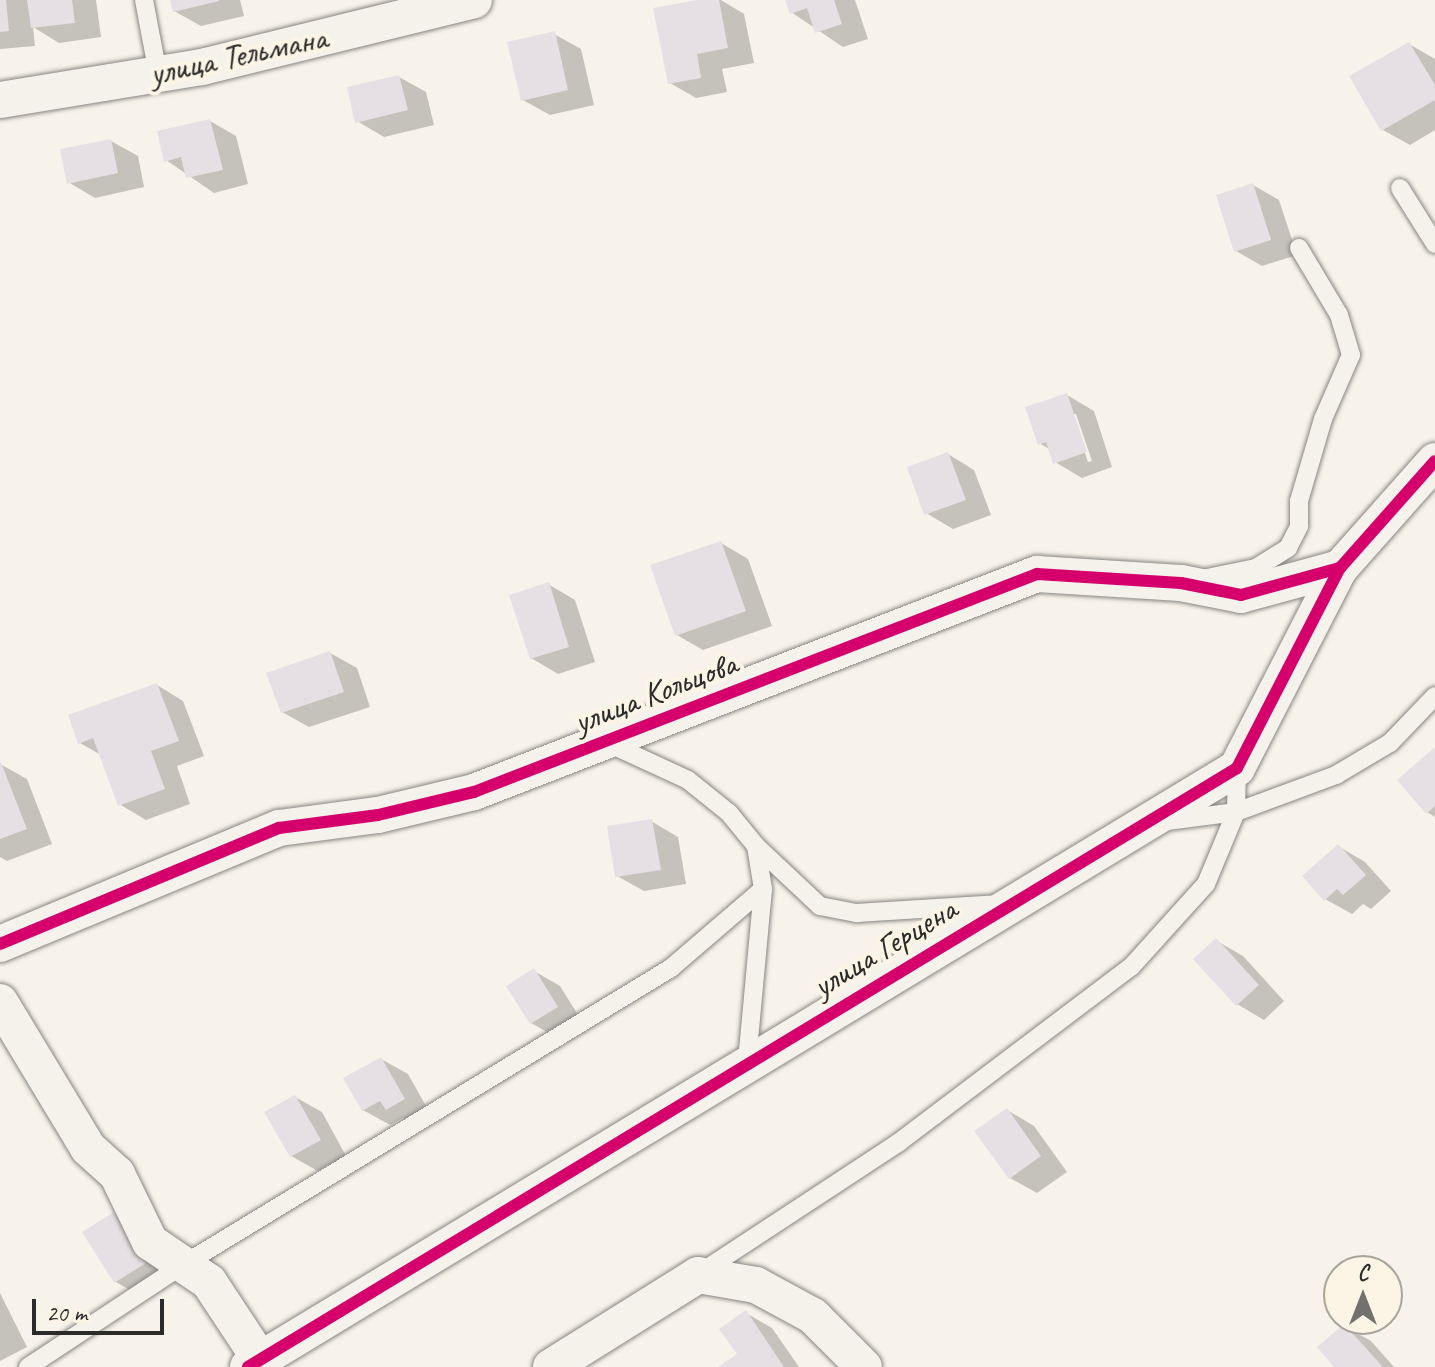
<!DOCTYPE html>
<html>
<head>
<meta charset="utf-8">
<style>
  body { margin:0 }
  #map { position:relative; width:1435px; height:1367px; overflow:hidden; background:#f7f3ea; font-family:Caveat,sans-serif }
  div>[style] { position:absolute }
  .shadow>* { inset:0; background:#0003 }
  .building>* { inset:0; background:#e6e0e4 }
  .roads { filter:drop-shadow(0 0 2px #878581) drop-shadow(0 0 2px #878581) }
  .lane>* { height:18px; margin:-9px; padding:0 9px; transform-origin:9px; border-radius:9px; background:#f5f2ec }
  .street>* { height:36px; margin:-18px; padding:0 18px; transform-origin:18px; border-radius:18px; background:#f5f2ec }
  .cycleway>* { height:12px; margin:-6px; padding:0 6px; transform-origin:6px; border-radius:6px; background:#d6006c }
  span { translate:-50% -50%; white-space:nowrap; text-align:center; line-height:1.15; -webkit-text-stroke:8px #fcf5e5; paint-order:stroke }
  .street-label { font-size:34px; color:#2b2b2b }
  .north { position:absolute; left:1323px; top:1255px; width:80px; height:80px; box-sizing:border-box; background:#fcf5e5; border:2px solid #a8a49b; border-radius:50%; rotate:0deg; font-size:22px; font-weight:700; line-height:32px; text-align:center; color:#2b2b2b }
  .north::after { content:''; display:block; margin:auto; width:28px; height:36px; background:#72716e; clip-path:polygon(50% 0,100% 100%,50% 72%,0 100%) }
  .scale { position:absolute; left:32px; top:1299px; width:132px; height:36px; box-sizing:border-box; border:4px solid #2b2b2b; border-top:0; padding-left:10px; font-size:24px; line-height:28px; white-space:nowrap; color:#2b2b2b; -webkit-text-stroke:6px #fcf5e5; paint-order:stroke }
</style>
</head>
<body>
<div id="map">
  <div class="shadow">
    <i style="clip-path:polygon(0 0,96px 0,101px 37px,59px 43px,33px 27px,35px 46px,0 49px)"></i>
    <i style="clip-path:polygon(172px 0,240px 0,244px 16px,201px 26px,174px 11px)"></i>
    <i style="clip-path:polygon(708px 0,721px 0,744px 14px,754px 63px,722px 69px,727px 92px,696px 98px,670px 83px)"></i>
    <i style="clip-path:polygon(787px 0,855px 0,868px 39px,843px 47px,791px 12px)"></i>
    <i style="clip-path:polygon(554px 34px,581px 49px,594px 105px,550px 115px,523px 100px)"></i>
    <i style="clip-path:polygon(1409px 44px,1435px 59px,1435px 130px,1410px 145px,1383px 130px,1352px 77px)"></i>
    <i style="clip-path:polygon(399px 77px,426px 92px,434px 125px,384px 137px,357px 121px)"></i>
    <i style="clip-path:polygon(210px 121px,236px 136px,248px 184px,214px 193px,166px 160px)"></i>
    <i style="clip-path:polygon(111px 141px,138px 156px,144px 187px,95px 198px,68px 182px)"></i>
    <i style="clip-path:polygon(1253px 185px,1279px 200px,1297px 255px,1262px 266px,1236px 251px)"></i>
    <i style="clip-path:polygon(evenodd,1067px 395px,1094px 411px,1112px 467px,1082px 478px,1055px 462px,1051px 450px,1039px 443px,1067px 395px,1072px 414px,1076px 414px,1092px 461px,1088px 462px,1072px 414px)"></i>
    <i style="clip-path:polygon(948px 454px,974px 470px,991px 515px,953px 529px,926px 513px)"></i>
    <i style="clip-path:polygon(721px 543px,748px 559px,772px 626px,703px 650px,677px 635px)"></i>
    <i style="clip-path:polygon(548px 584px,575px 600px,595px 662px,558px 674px,531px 658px)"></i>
    <i style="clip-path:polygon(330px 653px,357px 668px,370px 707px,309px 727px,282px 712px)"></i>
    <i style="clip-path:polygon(157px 685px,183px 701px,204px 756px,177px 766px,190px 804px,146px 820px,119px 804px,101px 755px,80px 743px)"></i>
    <i style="clip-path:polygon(1435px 750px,1435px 817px,1427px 812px)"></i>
    <i style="clip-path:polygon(0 764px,27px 779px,52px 844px,7px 861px,0 857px)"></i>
    <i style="clip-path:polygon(651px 821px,678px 837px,686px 884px,644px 891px,617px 876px)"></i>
    <i style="clip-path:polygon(1338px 846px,1365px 862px,1391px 891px,1371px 909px,1363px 904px,1352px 914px,1325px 899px)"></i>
    <i style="clip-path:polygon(1217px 941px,1243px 956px,1284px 1001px,1264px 1020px,1237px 1004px)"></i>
    <i style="clip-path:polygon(534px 971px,560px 986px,583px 1023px,558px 1038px,531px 1023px)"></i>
    <i style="clip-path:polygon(381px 1059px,408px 1074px,431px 1115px,414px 1124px,403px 1118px,390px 1125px,363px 1110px)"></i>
    <i style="clip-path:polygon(295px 1097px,322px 1112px,346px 1156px,318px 1171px,291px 1156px)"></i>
    <i style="clip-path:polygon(1007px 1110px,1034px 1126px,1067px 1172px,1037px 1193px,1010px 1178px)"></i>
    <i style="clip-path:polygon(114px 1215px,140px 1230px,171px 1279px,142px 1297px,116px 1282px)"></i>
    <i style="clip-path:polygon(0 1293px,27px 1347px,0 1361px)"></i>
    <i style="clip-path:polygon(746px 1313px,772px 1328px,799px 1367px,724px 1367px,740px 1355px)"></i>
    <i style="clip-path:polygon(1344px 1326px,1371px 1341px,1394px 1367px,1337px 1367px)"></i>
  </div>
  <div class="building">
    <i style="clip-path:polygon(0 0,6px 0,9px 31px,0 32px)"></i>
    <i style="clip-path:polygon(27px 0,72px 0,75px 23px,31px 28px)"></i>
    <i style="clip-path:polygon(170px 0,219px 0,219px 1px,173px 12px)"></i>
    <i style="clip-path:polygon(697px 0,719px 0,728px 48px,697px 54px,701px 78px,668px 84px,653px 8px)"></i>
    <i style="clip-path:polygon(785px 0,834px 0,842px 24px,815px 33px,807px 8px,790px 14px)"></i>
    <i style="clip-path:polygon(555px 31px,568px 90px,521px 101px,507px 42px)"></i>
    <i style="clip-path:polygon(1409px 42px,1435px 85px,1435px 100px,1381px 131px,1349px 76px)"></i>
    <i style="clip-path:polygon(399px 75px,408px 110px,355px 123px,347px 87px)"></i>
    <i style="clip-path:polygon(210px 119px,223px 170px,186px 178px,181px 157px,164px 162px,157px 131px)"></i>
    <i style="clip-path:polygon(111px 139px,118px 173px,67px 184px,60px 149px)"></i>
    <i style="clip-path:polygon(1253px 183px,1271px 240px,1234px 252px,1216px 195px)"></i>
    <i style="clip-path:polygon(1067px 393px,1087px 452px,1053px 464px,1046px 442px,1038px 445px,1025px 407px)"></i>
    <i style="clip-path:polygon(948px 452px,966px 500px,924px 515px,907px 467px)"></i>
    <i style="clip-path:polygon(721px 541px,746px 611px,675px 636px,650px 565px)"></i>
    <i style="clip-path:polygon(549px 582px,569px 647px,530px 659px,509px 595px)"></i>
    <i style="clip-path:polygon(330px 651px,344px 692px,281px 713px,266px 673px)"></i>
    <i style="clip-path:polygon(157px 683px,179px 741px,151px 751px,165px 789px,118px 806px,93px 738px,78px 744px,68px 715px)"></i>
    <i style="clip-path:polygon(1435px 747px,1435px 806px,1426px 814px,1397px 780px)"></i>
    <i style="clip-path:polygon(0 760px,27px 829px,0 839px)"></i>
    <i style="clip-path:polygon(652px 819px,661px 870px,615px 877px,607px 826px)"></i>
    <i style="clip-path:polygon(1338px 844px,1366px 875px,1343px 895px,1337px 889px,1324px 901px,1302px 876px)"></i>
    <i style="clip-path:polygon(1216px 938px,1259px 985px,1236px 1006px,1193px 959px)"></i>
    <i style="clip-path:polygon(534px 968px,558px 1007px,530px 1024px,506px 986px)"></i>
    <i style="clip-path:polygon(381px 1057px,405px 1099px,386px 1110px,380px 1101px,362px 1111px,343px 1078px)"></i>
    <i style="clip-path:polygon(295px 1095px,321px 1140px,290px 1157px,264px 1112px)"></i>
    <i style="clip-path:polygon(1007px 1108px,1041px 1156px,1009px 1179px,974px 1131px)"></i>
    <i style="clip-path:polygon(114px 1212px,146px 1263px,114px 1283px,82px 1232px)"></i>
    <i style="clip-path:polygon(746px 1310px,784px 1367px,718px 1367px,737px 1354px,719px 1329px)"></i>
    <i style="clip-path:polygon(1344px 1324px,1383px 1367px,1334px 1367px,1317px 1347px)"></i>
  </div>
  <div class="roads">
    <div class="lane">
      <i style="left:144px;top:0;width:75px;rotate:79.3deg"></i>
      <i style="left:1400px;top:188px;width:66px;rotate:58deg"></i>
      <i style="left:1202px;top:579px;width:55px;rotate:-11.5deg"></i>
      <i style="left:1256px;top:568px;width:38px;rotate:-32deg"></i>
      <i style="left:1288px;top:548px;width:25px;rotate:-63deg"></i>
      <i style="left:1299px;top:526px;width:25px;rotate:-90deg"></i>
      <i style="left:1299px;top:501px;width:85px;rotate:-73.7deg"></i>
      <i style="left:1323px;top:419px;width:70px;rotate:-66.4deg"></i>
      <i style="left:1351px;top:355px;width:42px;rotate:-106.7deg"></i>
      <i style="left:1339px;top:315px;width:78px;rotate:-120.8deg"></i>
      <i style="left:608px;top:743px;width:88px;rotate:24.8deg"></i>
      <i style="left:688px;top:780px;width:53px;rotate:38.8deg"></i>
      <i style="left:729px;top:813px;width:43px;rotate:50.7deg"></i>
      <i style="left:756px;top:846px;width:44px;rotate:80.8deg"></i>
      <i style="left:763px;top:889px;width:174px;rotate:95.3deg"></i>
      <i style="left:1167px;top:821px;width:70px;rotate:-7.4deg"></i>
      <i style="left:1236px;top:812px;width:107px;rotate:-20.3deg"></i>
      <i style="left:1336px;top:775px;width:63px;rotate:-30.7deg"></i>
      <i style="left:1390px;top:743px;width:65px;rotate:-46.2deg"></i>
      <i style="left:756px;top:846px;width:88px;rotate:43.2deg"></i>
      <i style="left:820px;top:906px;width:38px;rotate:11deg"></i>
      <i style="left:857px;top:913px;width:143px;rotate:-3.6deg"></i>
      <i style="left:700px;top:1273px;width:237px;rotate:-33.3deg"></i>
      <i style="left:898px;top:1143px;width:292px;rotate:-37.1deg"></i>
      <i style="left:1131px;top:967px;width:112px;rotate:-47.9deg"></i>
      <i style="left:1206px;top:884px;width:78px;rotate:-67.4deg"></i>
      <i style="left:1236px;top:812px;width:44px;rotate:-88.7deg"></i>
      <i style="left:28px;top:1367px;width:189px;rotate:-33.4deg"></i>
      <i style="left:186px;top:1263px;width:568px;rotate:-31.31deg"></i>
      <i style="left:671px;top:968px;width:121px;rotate:-40.7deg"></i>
    </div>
    <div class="street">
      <i style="left:0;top:100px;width:205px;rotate:-9.3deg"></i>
      <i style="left:202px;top:67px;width:280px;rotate:-13.8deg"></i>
      <i style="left:0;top:944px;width:302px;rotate:-22.6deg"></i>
      <i style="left:279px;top:828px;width:100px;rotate:-7.5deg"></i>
      <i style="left:378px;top:815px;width:99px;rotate:-13.5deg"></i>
      <i style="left:474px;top:792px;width:604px;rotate:-21.17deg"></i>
      <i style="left:1037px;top:574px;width:144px;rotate:3.6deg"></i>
      <i style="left:1181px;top:583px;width:61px;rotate:11.3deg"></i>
      <i style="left:1241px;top:595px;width:103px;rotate:-15.3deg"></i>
      <i style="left:0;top:1002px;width:170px;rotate:58.9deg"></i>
      <i style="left:88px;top:1148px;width:39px;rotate:42deg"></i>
      <i style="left:117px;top:1174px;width:76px;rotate:64.1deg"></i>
      <i style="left:150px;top:1242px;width:71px;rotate:34.1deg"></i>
      <i style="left:209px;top:1282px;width:102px;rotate:56.6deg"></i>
      <i style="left:248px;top:1367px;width:1156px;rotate:-31.2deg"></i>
      <i style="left:1237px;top:768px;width:225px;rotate:-62.8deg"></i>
      <i style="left:1340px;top:568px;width:143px;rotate:-48.4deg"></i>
      <i style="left:551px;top:1367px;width:173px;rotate:-32deg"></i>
      <i style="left:698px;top:1275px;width:59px;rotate:9.8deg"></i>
      <i style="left:756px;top:1285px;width:65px;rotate:28.5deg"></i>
      <i style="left:813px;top:1316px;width:72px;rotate:45deg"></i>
    </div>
  </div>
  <div class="cycleway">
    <i style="left:0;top:944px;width:302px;rotate:-22.6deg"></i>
    <i style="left:279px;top:828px;width:100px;rotate:-7.5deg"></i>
    <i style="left:378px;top:815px;width:99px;rotate:-13.5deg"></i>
    <i style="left:474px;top:792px;width:604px;rotate:-21.17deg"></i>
    <i style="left:1037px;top:574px;width:144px;rotate:3.6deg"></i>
    <i style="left:1181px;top:583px;width:61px;rotate:11.3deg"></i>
    <i style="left:1241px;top:595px;width:103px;rotate:-15.3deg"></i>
    <i style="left:248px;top:1367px;width:1156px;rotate:-31.2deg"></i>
    <i style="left:1237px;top:768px;width:225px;rotate:-62.8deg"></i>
    <i style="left:1340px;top:568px;width:143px;rotate:-48.4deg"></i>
  </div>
  <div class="street-label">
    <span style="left:238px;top:55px;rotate:-12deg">улица Тельмана</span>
    <span style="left:655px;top:692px;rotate:-21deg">улица Кольцова</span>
    <span style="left:884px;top:947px;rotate:-31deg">улица Герцена</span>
  </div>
  <div class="north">С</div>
  <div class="scale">20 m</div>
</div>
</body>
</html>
